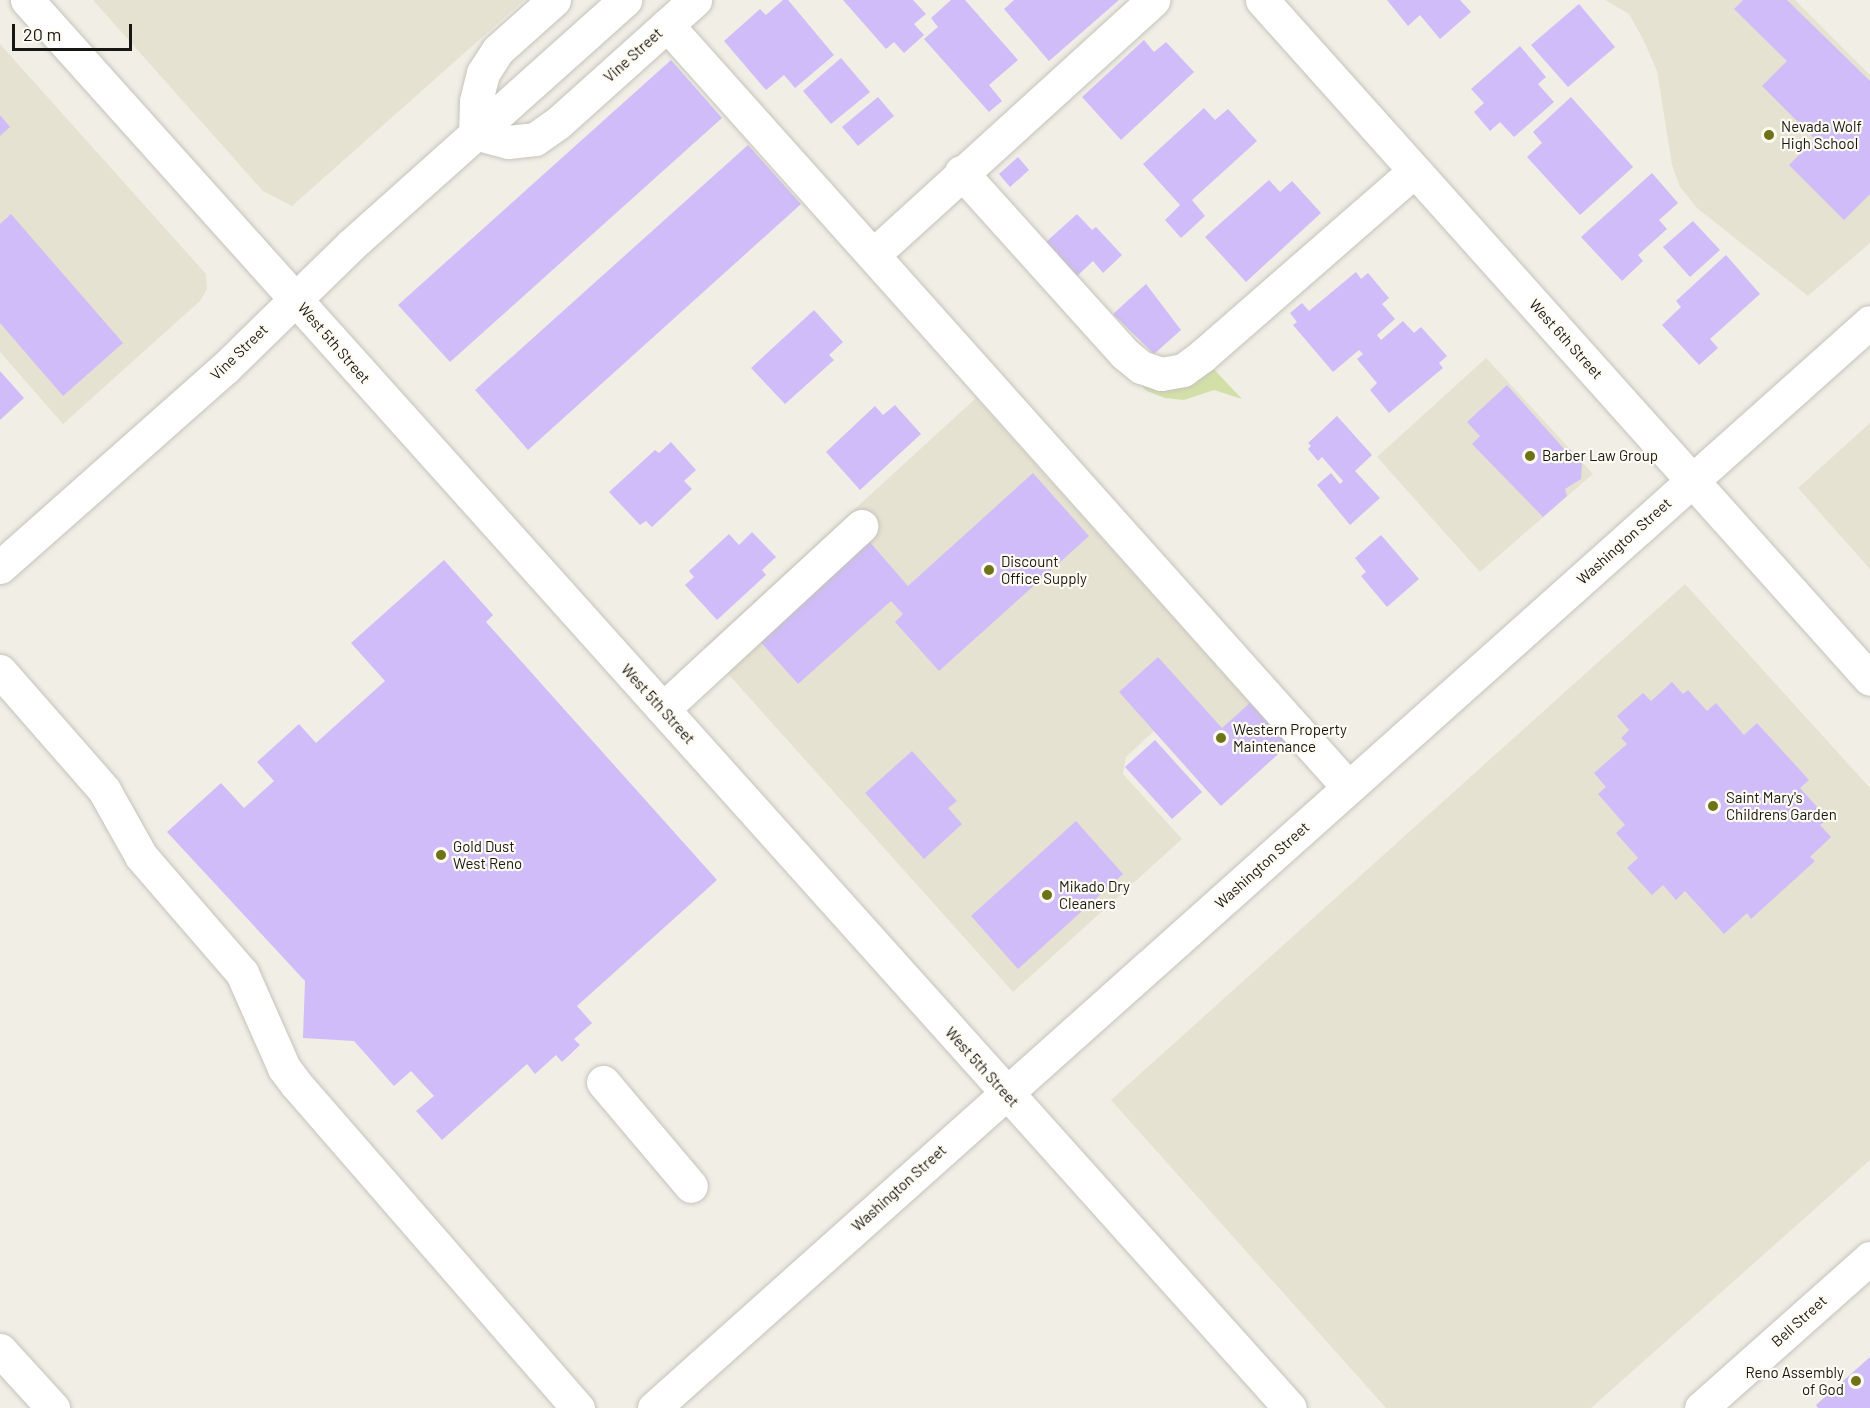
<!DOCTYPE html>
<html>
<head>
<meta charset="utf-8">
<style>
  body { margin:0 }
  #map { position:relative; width:1870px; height:1408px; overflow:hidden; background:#f1eee6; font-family:Barlow,sans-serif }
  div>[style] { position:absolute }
  .built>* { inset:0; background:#e6e2d2 }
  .green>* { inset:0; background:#d2e0a8 }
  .building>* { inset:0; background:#cfbcf9 }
  .roads { filter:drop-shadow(0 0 2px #c6c3bb) drop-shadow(0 0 2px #c6c3bb) }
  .minor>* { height:33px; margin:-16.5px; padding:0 16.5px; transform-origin:16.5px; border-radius:16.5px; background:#fff }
  .major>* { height:33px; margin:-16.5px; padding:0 16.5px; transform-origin:16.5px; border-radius:16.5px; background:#fff }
  .dots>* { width:16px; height:16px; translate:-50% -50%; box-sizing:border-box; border:3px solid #fefbf3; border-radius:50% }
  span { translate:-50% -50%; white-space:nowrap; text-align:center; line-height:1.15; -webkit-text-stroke:4.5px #fefbf3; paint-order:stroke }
  .street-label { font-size:15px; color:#171714 }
  .poi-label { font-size:15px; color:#171714 }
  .left { translate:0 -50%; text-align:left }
  .right { translate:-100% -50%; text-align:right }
  .scale { position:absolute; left:12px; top:24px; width:120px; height:27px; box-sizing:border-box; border:3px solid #171714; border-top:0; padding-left:8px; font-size:18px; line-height:21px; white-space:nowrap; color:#171714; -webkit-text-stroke:4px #fefbf3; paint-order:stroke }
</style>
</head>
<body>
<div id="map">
  <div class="built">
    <i style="clip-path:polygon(93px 0,524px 0,292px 206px,263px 191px)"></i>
    <i style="clip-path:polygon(1605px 0,1795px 0,1870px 75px,1870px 243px,1808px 296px,1697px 208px,1680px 187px,1672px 165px,1657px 71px,1643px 39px,1629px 14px)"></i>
    <i style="clip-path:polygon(0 44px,206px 274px,207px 289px,200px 301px,63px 424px,0 352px)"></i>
    <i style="clip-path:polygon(1486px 358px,1593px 474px,1480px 572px,1377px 457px)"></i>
    <i style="clip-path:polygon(976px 398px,1288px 745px,1221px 806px,1154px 731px,1126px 757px,1123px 774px,1182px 839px,1013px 992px,704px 647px)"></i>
    <i style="clip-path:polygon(1870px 423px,1870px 569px,1798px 488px)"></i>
    <i style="clip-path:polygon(1685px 584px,1870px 788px,1870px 1160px,1591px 1408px,1386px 1408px,1111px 1100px)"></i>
  </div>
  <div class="green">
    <i style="clip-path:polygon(1210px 365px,1242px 399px,1214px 390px,1184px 400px,1165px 398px,1147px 391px,1128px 373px)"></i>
  </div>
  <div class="building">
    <i style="clip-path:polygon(783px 0,788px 0,834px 55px,795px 88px,784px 75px,766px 90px,724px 41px,760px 9px,766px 15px)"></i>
    <i style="clip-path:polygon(843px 0,913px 0,926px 14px,914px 24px,924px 35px,904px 53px,894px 42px,886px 49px)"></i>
    <i style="clip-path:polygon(951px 0,965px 0,1018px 60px,989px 85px,1002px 101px,989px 112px,924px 39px,938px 27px,931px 18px)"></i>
    <i style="clip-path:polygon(1014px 0,1119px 0,1049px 61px,1004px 9px)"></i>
    <i style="clip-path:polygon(1387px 0,1460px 0,1471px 12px,1440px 39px,1420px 15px,1408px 26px)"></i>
    <i style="clip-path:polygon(1743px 0,1787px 0,1870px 81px,1870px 194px,1844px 220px,1789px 165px,1815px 139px,1762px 86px,1787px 61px,1734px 9px)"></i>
    <i style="clip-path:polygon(1579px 4px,1615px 47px,1568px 87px,1531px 45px)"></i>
    <i style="clip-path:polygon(1144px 40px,1154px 52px,1166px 42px,1194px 72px,1121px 140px,1082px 97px)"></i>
    <i style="clip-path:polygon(1520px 46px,1546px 77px,1538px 84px,1554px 102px,1514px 137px,1500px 122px,1490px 131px,1474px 112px,1484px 103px,1471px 89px)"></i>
    <i style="clip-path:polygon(841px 58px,870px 92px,831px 124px,803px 91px)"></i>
    <i style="clip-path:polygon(671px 60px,722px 118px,450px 362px,398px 305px)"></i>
    <i style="clip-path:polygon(878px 97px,894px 116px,858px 146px,842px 127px)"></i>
    <i style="clip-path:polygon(1571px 97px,1633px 167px,1580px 215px,1527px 157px,1542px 143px,1533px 132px)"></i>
    <i style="clip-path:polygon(1204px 108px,1215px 120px,1228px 109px,1257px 141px,1192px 200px,1205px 216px,1181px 238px,1165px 220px,1180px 205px,1143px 164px)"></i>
    <i style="clip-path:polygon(0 115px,10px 127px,0 136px)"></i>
    <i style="clip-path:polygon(748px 145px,801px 204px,528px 450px,475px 390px)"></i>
    <i style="clip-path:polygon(1018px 157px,1029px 170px,1010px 187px,999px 174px)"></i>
    <i style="clip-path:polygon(1652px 173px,1678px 203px,1659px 220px,1667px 229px,1638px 255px,1643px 261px,1622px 281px,1581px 237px)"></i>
    <i style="clip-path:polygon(1269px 180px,1280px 192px,1292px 181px,1321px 213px,1246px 282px,1205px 237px)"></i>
    <i style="clip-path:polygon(11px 214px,123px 343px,63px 396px,0 323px,0 224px)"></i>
    <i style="clip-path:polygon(1077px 214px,1092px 230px,1096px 227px,1122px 255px,1103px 273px,1093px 261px,1076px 277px,1045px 243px)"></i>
    <i style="clip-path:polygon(1693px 221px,1720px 250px,1690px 277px,1663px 247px)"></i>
    <i style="clip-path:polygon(1726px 255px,1760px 294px,1710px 339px,1718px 348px,1699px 365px,1662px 325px,1681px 307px,1676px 301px)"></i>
    <i style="clip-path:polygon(1356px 272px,1361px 279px,1368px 273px,1389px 298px,1382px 304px,1395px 319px,1377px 335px,1381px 340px,1403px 321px,1414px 333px,1421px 327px,1447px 356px,1439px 363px,1443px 368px,1389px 413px,1370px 390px,1377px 383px,1357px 359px,1363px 354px,1359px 350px,1333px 372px,1293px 325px,1297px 322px,1290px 313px,1302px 303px,1309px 311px)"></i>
    <i style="clip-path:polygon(1146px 284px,1181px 330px,1154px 354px,1113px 314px)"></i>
    <i style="clip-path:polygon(814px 310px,843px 342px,829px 355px,834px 360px,785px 404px,751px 368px)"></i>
    <i style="clip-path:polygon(0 371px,24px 398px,0 420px)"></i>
    <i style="clip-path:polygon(1507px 385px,1565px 450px,1571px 450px,1582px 462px,1581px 479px,1565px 489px,1567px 496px,1543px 517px,1472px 444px,1480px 436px,1467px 422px)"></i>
    <i style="clip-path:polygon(895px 405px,921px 434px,860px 490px,826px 452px,875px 406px,883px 415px)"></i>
    <i style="clip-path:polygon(1337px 416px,1372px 455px,1355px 471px,1380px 498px,1350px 525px,1317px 485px,1331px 473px,1340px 484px,1343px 481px,1322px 457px,1318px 461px,1308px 449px,1311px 446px,1308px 443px)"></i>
    <i style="clip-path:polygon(671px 442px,696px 470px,684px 481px,692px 489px,652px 527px,646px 521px,640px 525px,609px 492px,655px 450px,659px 453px)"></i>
    <i style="clip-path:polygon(1033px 473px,1089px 536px,939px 671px,895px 622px,903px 614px,891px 601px,798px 684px,758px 639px,868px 540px,908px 586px)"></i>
    <i style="clip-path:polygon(752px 532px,776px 557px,762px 570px,766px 575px,717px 620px,685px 585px,694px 577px,689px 571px,729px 534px,739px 545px)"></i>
    <i style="clip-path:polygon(1381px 535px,1419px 579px,1387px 607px,1361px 576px,1366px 572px,1355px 558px)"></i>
    <i style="clip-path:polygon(444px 560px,493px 615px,486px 622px,717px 880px,577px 1006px,592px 1023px,574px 1039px,580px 1045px,562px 1062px,556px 1055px,535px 1074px,527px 1064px,442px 1140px,416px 1111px,434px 1096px,411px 1071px,394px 1086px,354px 1041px,303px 1038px,305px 981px,167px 832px,221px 783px,244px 808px,274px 781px,257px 762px,299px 724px,316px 743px,385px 681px,351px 643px)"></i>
    <i style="clip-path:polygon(1158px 657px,1222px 728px,1251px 702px,1288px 745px,1221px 806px,1119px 692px)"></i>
    <i style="clip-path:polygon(1672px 682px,1683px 694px,1688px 690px,1707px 711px,1716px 703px,1744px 735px,1757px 723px,1809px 780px,1800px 788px,1828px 819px,1820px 825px,1831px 837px,1810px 857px,1815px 861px,1751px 919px,1747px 913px,1724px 934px,1685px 891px,1676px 900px,1663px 885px,1652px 895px,1627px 868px,1638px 858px,1616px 833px,1625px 825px,1598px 794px,1606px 787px,1594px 773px,1627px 744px,1621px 738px,1629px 730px,1617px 716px,1643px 693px,1651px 701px)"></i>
    <i style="clip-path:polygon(1155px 740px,1202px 792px,1172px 819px,1125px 767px)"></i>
    <i style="clip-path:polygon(912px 751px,957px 801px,948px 808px,962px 824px,924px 859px,865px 793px)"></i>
    <i style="clip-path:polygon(1076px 821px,1123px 874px,1018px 969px,971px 916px)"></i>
    <i style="clip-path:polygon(1870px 1357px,1870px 1408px,1818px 1408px,1816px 1405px)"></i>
  </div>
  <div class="roads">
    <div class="minor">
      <i style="left:27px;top:0;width:1891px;rotate:48.11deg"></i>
      <i style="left:1262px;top:0;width:911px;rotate:48.16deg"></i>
      <i style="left:667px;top:25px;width:1022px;rotate:48.21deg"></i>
      <i style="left:475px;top:133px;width:34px;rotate:15deg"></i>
      <i style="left:508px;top:142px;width:27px;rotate:-6deg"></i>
      <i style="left:535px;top:139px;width:29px;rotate:-35deg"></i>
      <i style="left:559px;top:122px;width:183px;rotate:-41.9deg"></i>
      <i style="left:475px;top:133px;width:32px;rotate:-88deg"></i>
      <i style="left:476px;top:101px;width:29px;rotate:-76deg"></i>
      <i style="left:483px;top:73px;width:27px;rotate:-57deg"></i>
      <i style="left:498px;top:50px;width:75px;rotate:-41.8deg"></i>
      <i style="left:961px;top:172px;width:245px;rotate:48deg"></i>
      <i style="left:1125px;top:354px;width:21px;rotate:39deg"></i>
      <i style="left:1141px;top:367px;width:21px;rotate:19deg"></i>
      <i style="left:1161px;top:374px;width:22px;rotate:-10deg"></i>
      <i style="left:1183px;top:370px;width:24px;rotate:-36deg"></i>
      <i style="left:1202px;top:356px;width:281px;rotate:-41.1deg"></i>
      <i style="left:873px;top:255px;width:379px;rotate:-42.3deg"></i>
      <i style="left:0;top:567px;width:299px;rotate:-41.5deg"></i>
      <i style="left:224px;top:369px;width:177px;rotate:-44.3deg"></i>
      <i style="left:351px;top:245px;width:368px;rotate:-41.8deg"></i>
      <i style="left:0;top:671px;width:158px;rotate:48.8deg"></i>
      <i style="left:104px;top:790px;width:76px;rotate:60.7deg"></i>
      <i style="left:141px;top:856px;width:155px;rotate:49.2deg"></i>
      <i style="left:242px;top:973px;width:104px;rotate:66.1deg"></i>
      <i style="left:284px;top:1068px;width:20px;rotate:53deg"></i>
      <i style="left:296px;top:1084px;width:430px;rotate:49deg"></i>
      <i style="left:663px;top:709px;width:270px;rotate:-42.7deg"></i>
      <i style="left:603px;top:1082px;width:136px;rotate:49.8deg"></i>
      <i style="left:654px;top:1408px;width:1630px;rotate:-41.77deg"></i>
      <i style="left:1701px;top:1408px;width:226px;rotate:-41.6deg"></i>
    </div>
    <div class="major">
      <i style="left:0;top:1350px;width:79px;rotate:47.6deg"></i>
    </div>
  </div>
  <div class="dots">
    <i style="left:1769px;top:135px;background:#6f7217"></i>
    <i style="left:1530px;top:456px;background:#6f7217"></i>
    <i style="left:989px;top:570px;background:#6f7217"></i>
    <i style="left:1221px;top:738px;background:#6f7217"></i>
    <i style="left:1713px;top:806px;background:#6f7217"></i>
    <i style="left:441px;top:855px;background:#6f7217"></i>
    <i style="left:1047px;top:895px;background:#6f7217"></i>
    <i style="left:1856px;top:1381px;background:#6f7217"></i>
  </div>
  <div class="street-label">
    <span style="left:633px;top:55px;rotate:-42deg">Vine Street</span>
    <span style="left:1566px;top:339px;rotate:48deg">West 6th Street</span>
    <span style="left:334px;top:343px;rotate:49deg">West 5th Street</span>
    <span style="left:239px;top:352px;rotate:-44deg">Vine Street</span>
    <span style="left:1624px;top:541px;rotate:-42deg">Washington Street</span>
    <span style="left:658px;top:704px;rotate:48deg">West 5th Street</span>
    <span style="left:1262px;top:865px;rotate:-42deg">Washington Street</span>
    <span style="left:982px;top:1067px;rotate:48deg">West 5th Street</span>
    <span style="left:899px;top:1188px;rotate:-42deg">Washington Street</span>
    <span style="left:1799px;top:1321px;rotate:-42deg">Bell Street</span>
  </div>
  <div class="poi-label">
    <span class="left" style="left:1781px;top:135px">Nevada Wolf<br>High School</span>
    <span class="left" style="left:1542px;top:456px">Barber Law Group</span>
    <span class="left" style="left:1001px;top:570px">Discount<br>Office Supply</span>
    <span class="left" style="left:1233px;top:738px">Western Property<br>Maintenance</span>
    <span class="left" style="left:1726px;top:806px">Saint Mary's<br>Childrens Garden</span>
    <span class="left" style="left:453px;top:855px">Gold Dust<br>West Reno</span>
    <span class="left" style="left:1059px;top:895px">Mikado Dry<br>Cleaners</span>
    <span class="right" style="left:1844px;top:1381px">Reno Assembly<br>of God</span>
  </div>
  <div class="scale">20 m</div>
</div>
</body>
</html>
